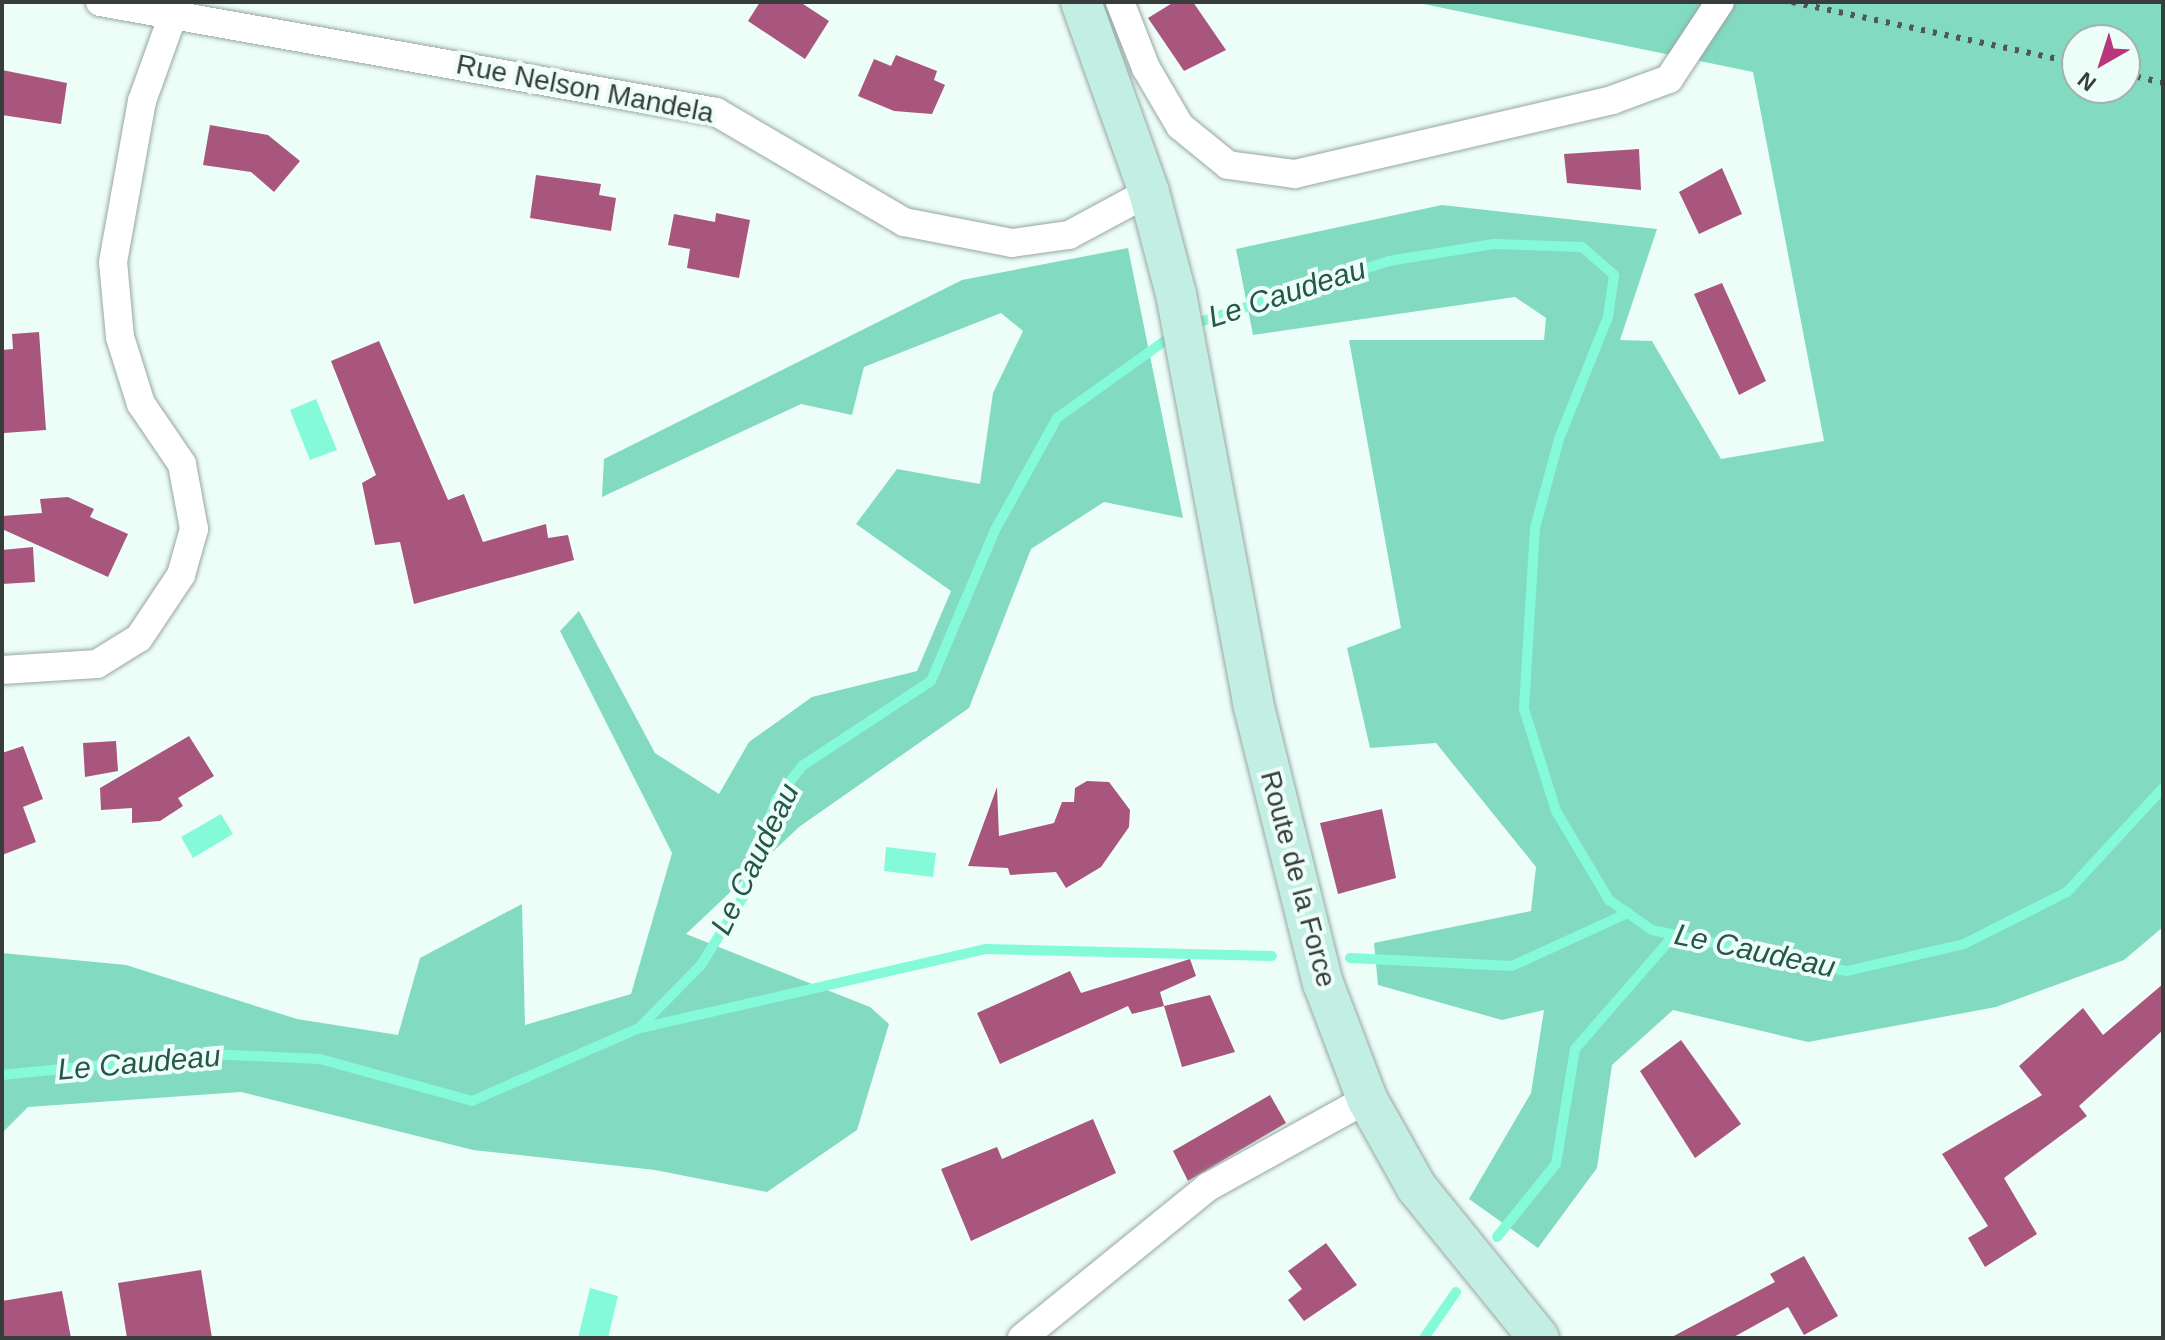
<!DOCTYPE html>
<html>
<head>
<meta charset="utf-8">
<style>
  body { margin:0 }
  #map { position:relative; width:2165px; height:1340px; overflow:hidden; background:#edfef8; font-family:Helvetica,sans-serif }
  div>[style] { position:absolute }
  .green>* { inset:0; background:#82dbc1 }
  .water>* { inset:0; background:#84fad9 }
  .stream>* { height:10px; margin:-5px; padding:0 5px; transform-origin:5px; border-radius:5px; background:#84fad9 }
  .building>* { inset:0; background:#a9567e }
  .roads { filter:drop-shadow(0 0 2px #97a6a1) drop-shadow(0 0 2px #97a6a1) }
  .street>* { height:28px; margin:-14px; padding:0 14px; transform-origin:14px; border-radius:14px; background:#fff }
  .secondary>* { height:40px; margin:-20px; padding:0 20px; transform-origin:20px; border-radius:20px; background:#c2eee4 }
  .rail>* { height:6px; margin-top:-3px; transform-origin:0; background:repeating-linear-gradient(90deg,#505855 0 4px,transparent 0 12px) }
  span { translate:-50% -50%; white-space:nowrap; text-align:center; line-height:1.15; -webkit-text-stroke:8px #edfef8; paint-order:stroke }
  .street-label { font-size:28px; color:#373d3b }
  .water-label { font-size:30px; color:#25574a; font-style:italic }
  .frame { position:absolute; inset:0; border:4px solid #373d3b; pointer-events:none }
  .north { position:absolute; left:2061px; top:24px; width:80px; height:80px; box-sizing:border-box; background:#edfef8; border:2px solid #a4b1ac; border-radius:50%; rotate:219deg; font-size:22px; font-weight:700; line-height:32px; text-align:center; color:#373d3b }
  .north::after { content:''; display:block; margin:auto; width:28px; height:36px; background:#b9357c; clip-path:polygon(50% 0,100% 100%,50% 72%,0 100%) }
</style>
</head>
<body>
<div id="map">
  <div class="green">
    <i style="clip-path:polygon(evenodd,1414px 2px,2163px 2px,2163px 927px,2124px 960px,1996px 1007px,1808px 1042px,1673px 1010px,1612px 1065px,1597px 1168px,1538px 1248px,1469px 1199px,1531px 1093px,1544px 1010px,1502px 1020px,1378px 985px,1374px 943px,1531px 911px,1536px 867px,1436px 743px,1370px 748px,1347px 648px,1401px 628px,1349px 340px,1544px 340px,1546px 318px,1515px 297px,1253px 335px,1236px 249px,1442px 205px,1657px 229px,1620px 340px,1652px 341px,1721px 459px,1824px 441px,1753px 72px,1414px 2px,2077px 40px,2125px 40px,2125px 88px,2077px 88px,2077px 40px)"></i>
    <i style="clip-path:polygon(1128px 248px,1183px 518px,1104px 502px,1031px 549px,969px 708px,799px 827px,686px 934px,870px 1007px,889px 1024px,857px 1130px,767px 1192px,655px 1170px,473px 1150px,241px 1092px,28px 1107px,2px 1133px,2px 953px,126px 965px,297px 1019px,398px 1035px,420px 958px,522px 904px,525px 1025px,631px 994px,672px 853px,560px 631px,579px 611px,655px 753px,719px 794px,749px 742px,812px 697px,917px 671px,951px 591px,856px 524px,897px 469px,980px 484px,993px 393px,1023px 331px,1001px 313px,864px 367px,852px 415px,801px 404px,602px 497px,604px 459px,962px 280px)"></i>
  </div>
  <div class="water">
    <i style="clip-path:polygon(316px 399px,337px 450px,310px 460px,290px 410px)"></i>
    <i style="clip-path:polygon(221px 814px,233px 834px,193px 858px,181px 837px)"></i>
    <i style="clip-path:polygon(886px 847px,936px 853px,933px 877px,884px 871px)"></i>
    <i style="clip-path:polygon(590px 1288px,618px 1296px,608px 1338px,578px 1338px)"></i>
  </div>
  <div class="stream">
    <i style="left:1190px;top:325px;width:209px;rotate:-17.8deg"></i>
    <i style="left:1389px;top:261px;width:106px;rotate:-9.2deg"></i>
    <i style="left:1494px;top:244px;width:88px;rotate:2deg"></i>
    <i style="left:1582px;top:247px;width:43px;rotate:41.2deg"></i>
    <i style="left:1614px;top:275px;width:42px;rotate:98.1deg"></i>
    <i style="left:1608px;top:317px;width:131px;rotate:111.9deg"></i>
    <i style="left:1559px;top:439px;width:92px;rotate:105.1deg"></i>
    <i style="left:1535px;top:528px;width:181px;rotate:93.5deg"></i>
    <i style="left:1524px;top:709px;width:107px;rotate:72.6deg"></i>
    <i style="left:1556px;top:811px;width:104px;rotate:59.2deg"></i>
    <i style="left:1609px;top:900px;width:52px;rotate:34.9deg"></i>
    <i style="left:1652px;top:930px;width:199px;rotate:11.9deg"></i>
    <i style="left:1847px;top:971px;width:120px;rotate:-13deg"></i>
    <i style="left:1964px;top:944px;width:115px;rotate:-26.8deg"></i>
    <i style="left:2067px;top:892px;width:142px;rotate:-47.3deg"></i>
    <i style="left:1350px;top:958px;width:162px;rotate:2.8deg"></i>
    <i style="left:1512px;top:966px;width:128px;rotate:-24.6deg"></i>
    <i style="left:641px;top:1028px;width:354px;rotate:-12.9deg"></i>
    <i style="left:986px;top:949px;width:286px;rotate:1.4deg"></i>
    <i style="left:2px;top:1075px;width:207px;rotate:-5.8deg"></i>
    <i style="left:208px;top:1054px;width:112px;rotate:2.6deg"></i>
    <i style="left:320px;top:1059px;width:158px;rotate:15.4deg"></i>
    <i style="left:472px;top:1101px;width:182px;rotate:-23.6deg"></i>
    <i style="left:639px;top:1028px;width:88px;rotate:-45.5deg"></i>
    <i style="left:701px;top:965px;width:80px;rotate:-58.3deg"></i>
    <i style="left:743px;top:897px;width:102px;rotate:-71.2deg"></i>
    <i style="left:776px;top:800px;width:43px;rotate:-52.6deg"></i>
    <i style="left:802px;top:766px;width:154px;rotate:-33.4deg"></i>
    <i style="left:931px;top:681px;width:164px;rotate:-67deg"></i>
    <i style="left:995px;top:530px;width:128px;rotate:-61deg"></i>
    <i style="left:1057px;top:418px;width:143px;rotate:-35.6deg"></i>
    <i style="left:1497px;top:1237px;width:94px;rotate:-51.1deg"></i>
    <i style="left:1556px;top:1164px;width:117px;rotate:-80.6deg"></i>
    <i style="left:1575px;top:1049px;width:151px;rotate:-49deg"></i>
    <i style="left:1424px;top:1338px;width:56px;rotate:-55.2deg"></i>
  </div>
  <div class="building">
    <i style="clip-path:polygon(760px 2px,800px 2px,829px 21px,805px 59px,748px 21px)"></i>
    <i style="clip-path:polygon(1174px 2px,1193px 2px,1226px 50px,1184px 71px,1148px 18px)"></i>
    <i style="clip-path:polygon(896px 55px,937px 71px,934px 80px,945px 85px,932px 114px,894px 111px,858px 96px,874px 59px,891px 66px)"></i>
    <i style="clip-path:polygon(2px 70px,67px 83px,61px 124px,2px 115px)"></i>
    <i style="clip-path:polygon(210px 125px,268px 135px,300px 161px,274px 192px,251px 172px,203px 165px)"></i>
    <i style="clip-path:polygon(1639px 149px,1641px 190px,1567px 183px,1564px 154px)"></i>
    <i style="clip-path:polygon(1722px 168px,1742px 214px,1699px 234px,1679px 192px)"></i>
    <i style="clip-path:polygon(536px 175px,601px 184px,599px 195px,616px 198px,611px 231px,530px 218px)"></i>
    <i style="clip-path:polygon(716px 213px,750px 220px,739px 278px,687px 268px,690px 249px,668px 245px,674px 214px,715px 222px)"></i>
    <i style="clip-path:polygon(1722px 283px,1766px 381px,1739px 395px,1694px 294px)"></i>
    <i style="clip-path:polygon(39px 332px,46px 430px,4px 433px,2px 350px,13px 349px,12px 334px)"></i>
    <i style="clip-path:polygon(379px 341px,448px 500px,464px 494px,483px 542px,546px 524px,548px 538px,568px 535px,574px 560px,414px 604px,400px 542px,375px 545px,362px 483px,376px 475px,331px 361px)"></i>
    <i style="clip-path:polygon(68px 497px,94px 509px,90px 517px,128px 534px,108px 577px,2px 529px,2px 516px,42px 513px,40px 499px)"></i>
    <i style="clip-path:polygon(33px 547px,35px 582px,2px 584px,2px 550px)"></i>
    <i style="clip-path:polygon(189px 736px,214px 776px,178px 798px,183px 806px,160px 821px,132px 823px,132px 808px,101px 810px,100px 788px)"></i>
    <i style="clip-path:polygon(116px 741px,118px 771px,85px 777px,83px 743px)"></i>
    <i style="clip-path:polygon(23px 746px,43px 799px,23px 807px,36px 842px,2px 855px,2px 753px)"></i>
    <i style="clip-path:polygon(1087px 781px,1109px 782px,1130px 810px,1129px 827px,1101px 867px,1066px 888px,1056px 872px,1010px 875px,1008px 868px,968px 866px,997px 787px,999px 836px,1054px 823px,1062px 802px,1074px 802px,1075px 788px)"></i>
    <i style="clip-path:polygon(1382px 809px,1396px 878px,1338px 894px,1320px 823px)"></i>
    <i style="clip-path:polygon(1190px 959px,1196px 976px,1160px 992px,1164px 1006px,1132px 1014px,1128px 1006px,1000px 1064px,977px 1013px,1070px 971px,1081px 993px)"></i>
    <i style="clip-path:polygon(2163px 984px,2163px 1030px,2079px 1106px,2087px 1116px,2004px 1178px,2037px 1234px,1985px 1267px,1968px 1238px,1988px 1226px,1942px 1154px,2042px 1095px,2019px 1066px,2083px 1008px,2103px 1035px)"></i>
    <i style="clip-path:polygon(1210px 995px,1235px 1052px,1182px 1067px,1164px 1006px)"></i>
    <i style="clip-path:polygon(1681px 1040px,1741px 1124px,1695px 1158px,1640px 1071px)"></i>
    <i style="clip-path:polygon(1270px 1095px,1286px 1123px,1188px 1181px,1173px 1151px)"></i>
    <i style="clip-path:polygon(1093px 1119px,1116px 1173px,971px 1241px,941px 1169px,997px 1147px,1002px 1159px)"></i>
    <i style="clip-path:polygon(1326px 1243px,1357px 1285px,1304px 1321px,1288px 1300px,1302px 1289px,1288px 1271px)"></i>
    <i style="clip-path:polygon(1804px 1256px,1838px 1316px,1804px 1335px,1788px 1307px,1732px 1338px,1670px 1338px,1775px 1282px,1770px 1274px)"></i>
    <i style="clip-path:polygon(201px 1270px,212px 1338px,127px 1338px,118px 1283px)"></i>
    <i style="clip-path:polygon(62px 1291px,71px 1338px,2px 1338px,2px 1301px)"></i>
  </div>
  <div class="roads">
    <div class="street">
      <i style="left:100px;top:2px;width:626px;rotate:10.12deg"></i>
      <i style="left:716px;top:112px;width:218px;rotate:30.3deg"></i>
      <i style="left:904px;top:222px;width:110px;rotate:11deg"></i>
      <i style="left:1012px;top:243px;width:58px;rotate:-8deg"></i>
      <i style="left:1069px;top:235px;width:91px;rotate:-28.3deg"></i>
      <i style="left:1120px;top:2px;width:71px;rotate:68.5deg"></i>
      <i style="left:1146px;top:68px;width:67px;rotate:59.6deg"></i>
      <i style="left:1180px;top:126px;width:62px;rotate:39.1deg"></i>
      <i style="left:1228px;top:165px;width:68px;rotate:7.7deg"></i>
      <i style="left:1295px;top:174px;width:326px;rotate:-13.1deg"></i>
      <i style="left:1612px;top:100px;width:61px;rotate:-20.2deg"></i>
      <i style="left:1669px;top:79px;width:92px;rotate:-56.5deg"></i>
      <i style="left:2px;top:670px;width:95px;rotate:-3.6deg"></i>
      <i style="left:97px;top:664px;width:49px;rotate:-31.8deg"></i>
      <i style="left:139px;top:638px;width:76px;rotate:-56.3deg"></i>
      <i style="left:181px;top:575px;width:48px;rotate:-74.2deg"></i>
      <i style="left:194px;top:529px;width:66px;rotate:-100.5deg"></i>
      <i style="left:182px;top:464px;width:73px;rotate:-124.3deg"></i>
      <i style="left:141px;top:404px;width:70px;rotate:-107.4deg"></i>
      <i style="left:120px;top:337px;width:75px;rotate:-95.3deg"></i>
      <i style="left:113px;top:262px;width:164px;rotate:-79.8deg"></i>
      <i style="left:142px;top:101px;width:91px;rotate:-70.2deg"></i>
      <i style="left:1022px;top:1338px;width:240px;rotate:-39.1deg"></i>
      <i style="left:1208px;top:1187px;width:182px;rotate:-29deg"></i>
    </div>
    <div class="secondary">
      <i style="left:1081px;top:2px;width:202px;rotate:70.3deg"></i>
      <i style="left:1149px;top:192px;width:106px;rotate:75.2deg"></i>
      <i style="left:1176px;top:294px;width:416px;rotate:79.3deg"></i>
      <i style="left:1253px;top:703px;width:289px;rotate:76deg"></i>
      <i style="left:1323px;top:983px;width:124px;rotate:69.2deg"></i>
      <i style="left:1367px;top:1099px;width:102px;rotate:60.7deg"></i>
      <i style="left:1417px;top:1188px;width:193px;rotate:50.9deg"></i>
    </div>
  </div>
  <div class="rail">
    <i style="left:1792px;top:2px;width:291px;rotate:12.1deg"></i>
    <i style="left:2125px;top:74px;width:39px;rotate:13deg"></i>
  </div>
  <div class="street-label">
    <span style="left:585px;top:89px;rotate:11deg">Rue Nelson Mandela</span>
    <span style="left:1298px;top:879px;rotate:75deg">Route de la Force</span>
  </div>
  <div class="water-label">
    <span style="left:1287px;top:293px;rotate:-18deg">Le Caudeau</span>
    <span style="left:755px;top:859px;rotate:-64deg">Le Caudeau</span>
    <span style="left:1755px;top:951px;rotate:12deg">Le Caudeau</span>
    <span style="left:139px;top:1063px;rotate:-5deg">Le Caudeau</span>
  </div>
  <div class="frame"></div>
  <div class="north">N</div>
</div>
</body>
</html>
